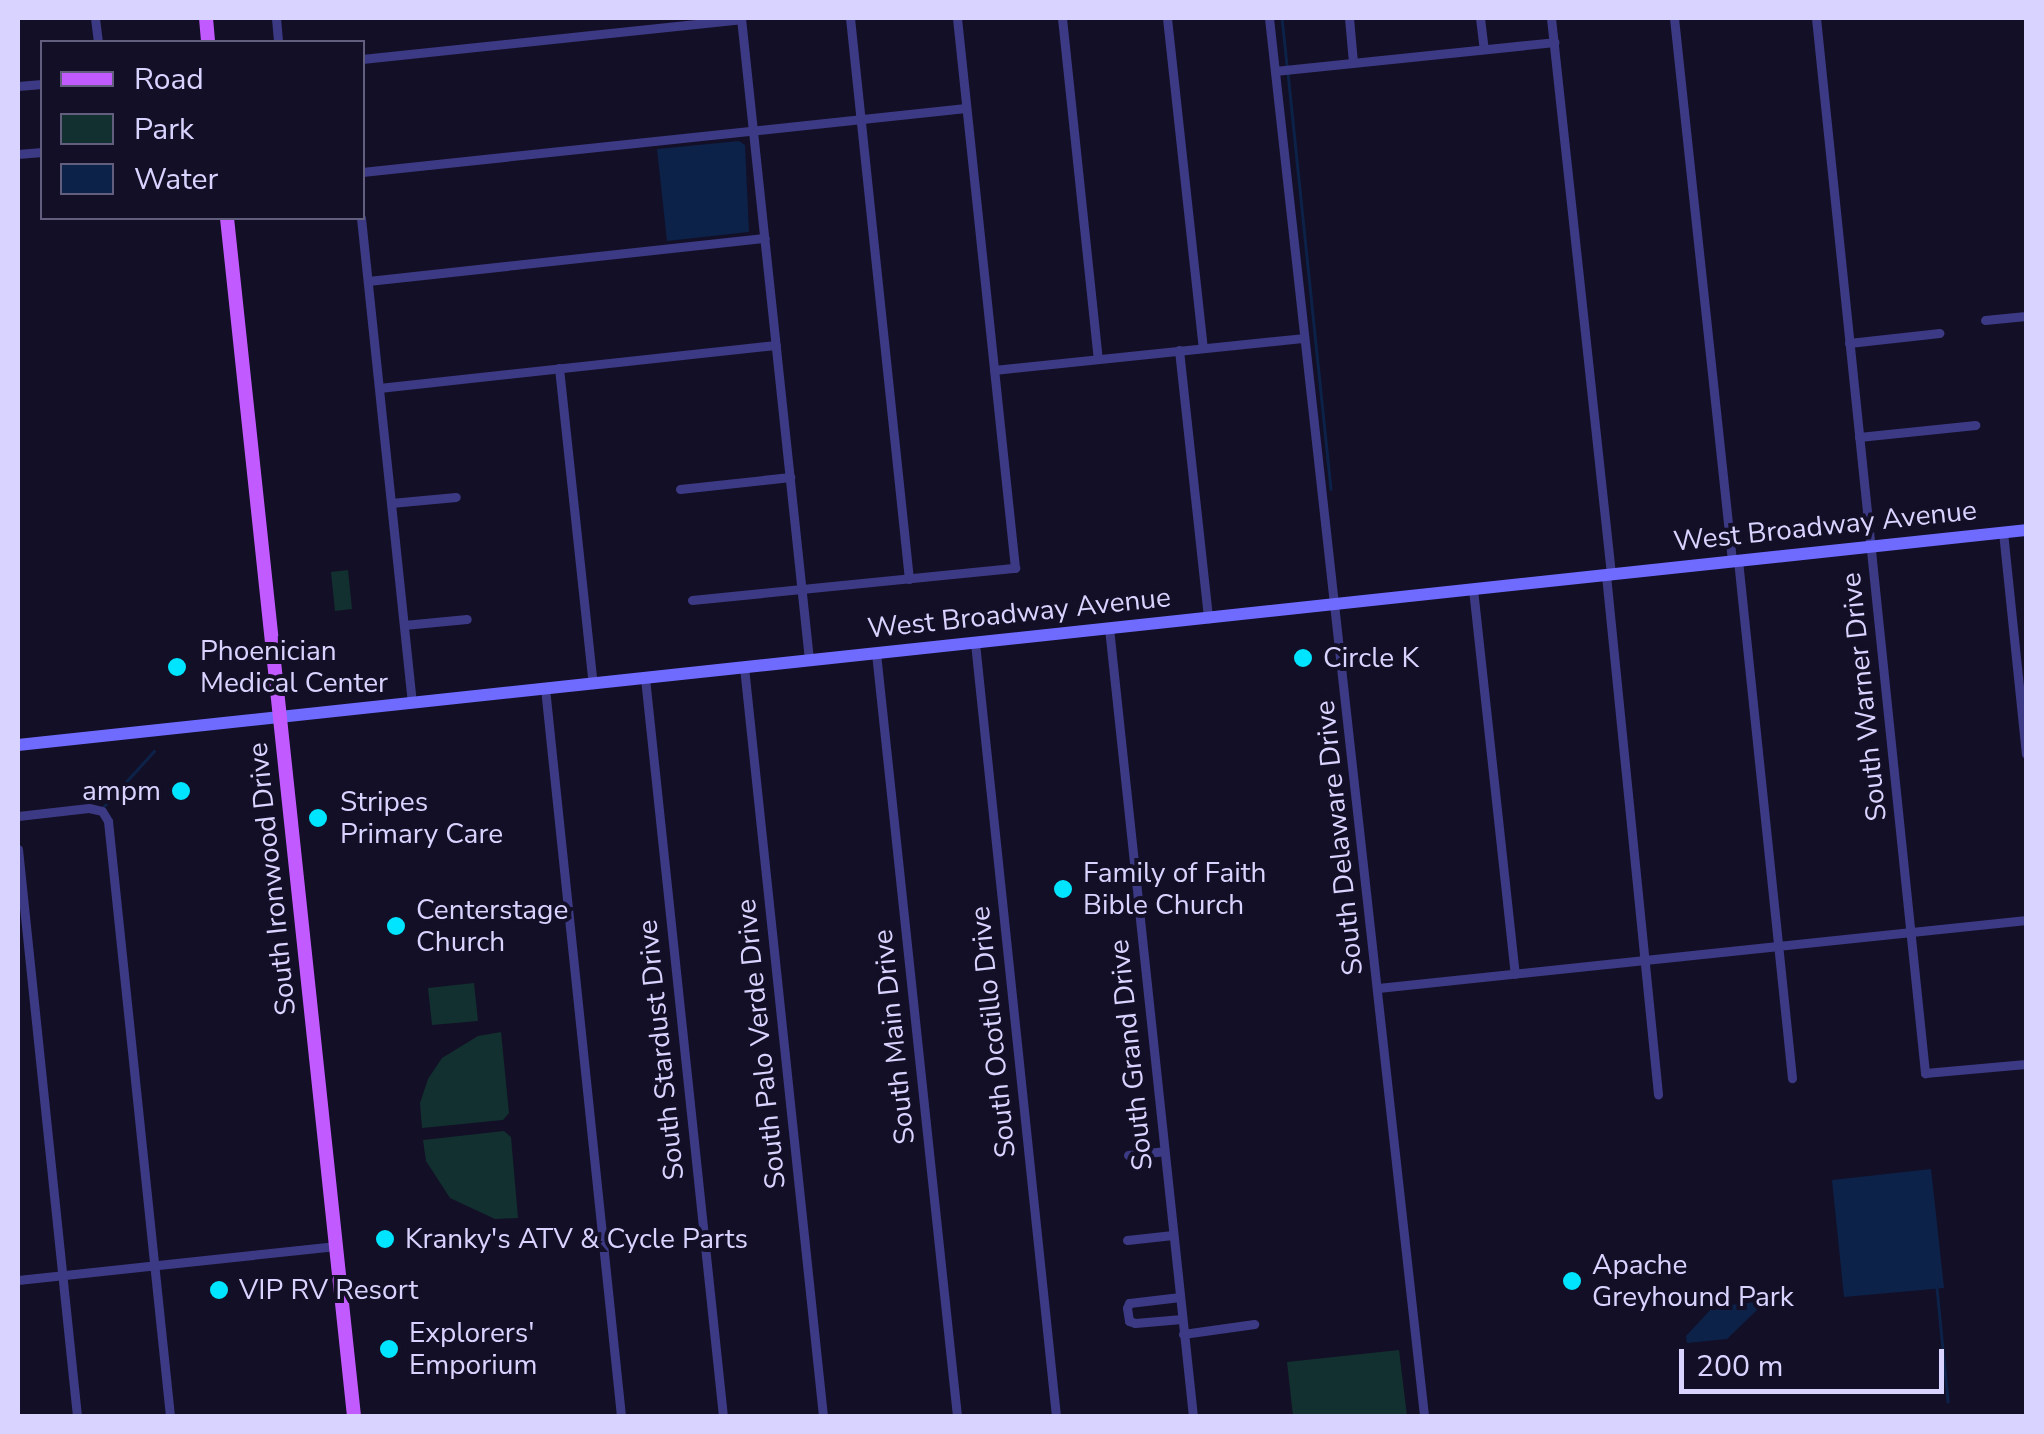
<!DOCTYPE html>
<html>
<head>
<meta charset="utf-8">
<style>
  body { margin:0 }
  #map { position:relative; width:2044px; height:1434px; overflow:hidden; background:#130f26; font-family:"Nunito Sans",sans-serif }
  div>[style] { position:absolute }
  .green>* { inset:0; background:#12302f }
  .water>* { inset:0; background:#0c2248 }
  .stream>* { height:2.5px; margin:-1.25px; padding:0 1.25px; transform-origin:1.25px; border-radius:1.25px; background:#0c2248 }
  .minor>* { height:9px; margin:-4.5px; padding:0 4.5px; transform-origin:4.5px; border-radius:4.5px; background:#3d3a85 }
  .secondary>* { height:12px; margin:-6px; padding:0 6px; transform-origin:6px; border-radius:6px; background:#6f6bff }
  .primary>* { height:14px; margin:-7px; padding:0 7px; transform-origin:7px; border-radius:7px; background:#c25bff }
  .dots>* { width:28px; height:28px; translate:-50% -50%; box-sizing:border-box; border:5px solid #130f26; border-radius:50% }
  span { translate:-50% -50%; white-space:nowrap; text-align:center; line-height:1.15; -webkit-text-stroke:8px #130f26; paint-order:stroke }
  .street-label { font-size:28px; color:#d9d4ff }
  .poi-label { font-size:28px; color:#d9d4ff }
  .left { translate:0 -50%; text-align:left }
  .right { translate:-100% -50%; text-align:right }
  .frame { position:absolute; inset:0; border:20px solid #d9d4ff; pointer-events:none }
  .legend { position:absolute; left:40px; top:40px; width:325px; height:180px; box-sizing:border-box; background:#130f26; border:2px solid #625e7d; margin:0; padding:12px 18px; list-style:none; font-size:30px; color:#d9d4ff }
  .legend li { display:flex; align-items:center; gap:20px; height:50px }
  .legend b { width:50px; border:2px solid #625e7d }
  .scale { position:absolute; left:1679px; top:1349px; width:265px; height:45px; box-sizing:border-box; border:5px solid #d9d4ff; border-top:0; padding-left:12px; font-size:30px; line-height:35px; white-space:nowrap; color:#d9d4ff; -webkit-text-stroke:8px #130f26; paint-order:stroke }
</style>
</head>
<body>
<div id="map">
  <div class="green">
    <i style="clip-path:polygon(348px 570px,352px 609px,335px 611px,331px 572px)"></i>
    <i style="clip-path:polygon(474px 983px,478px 1021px,432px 1025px,428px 988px)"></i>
    <i style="clip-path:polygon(501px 1032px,509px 1113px,503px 1120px,422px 1128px,420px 1103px,428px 1079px,442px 1058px,478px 1036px)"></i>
    <i style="clip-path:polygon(504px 1131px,511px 1137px,518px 1218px,495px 1219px,450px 1198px,426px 1161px,423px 1140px)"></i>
    <i style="clip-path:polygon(1399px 1350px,1407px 1416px,1293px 1416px,1287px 1362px)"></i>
  </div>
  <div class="water">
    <i style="clip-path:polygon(739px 141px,745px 145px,749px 232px,667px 241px,657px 149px)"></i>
    <i style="clip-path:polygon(1931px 1169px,1944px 1288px,1844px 1297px,1832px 1180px)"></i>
    <i style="clip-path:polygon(1756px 1302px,1757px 1310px,1727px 1339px,1687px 1343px,1686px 1336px,1713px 1307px)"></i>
  </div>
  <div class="stream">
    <i style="left:1282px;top:18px;width:47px;rotate:83.9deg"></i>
    <i style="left:1288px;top:73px;width:418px;rotate:84.1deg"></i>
    <i style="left:104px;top:806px;width:74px;rotate:-47.7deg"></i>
    <i style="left:1937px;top:1288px;width:114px;rotate:84.4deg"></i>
  </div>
  <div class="minor">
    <i style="left:95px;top:18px;width:24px;rotate:83deg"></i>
    <i style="left:276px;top:18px;width:24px;rotate:85deg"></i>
    <i style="left:741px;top:18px;width:646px;rotate:83.95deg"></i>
    <i style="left:850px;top:18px;width:564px;rotate:84deg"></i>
    <i style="left:1062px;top:18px;width:343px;rotate:84deg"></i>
    <i style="left:1167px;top:18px;width:332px;rotate:83.8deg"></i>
    <i style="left:1269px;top:18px;width:1407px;rotate:83.67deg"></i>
    <i style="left:1349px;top:18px;width:44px;rotate:84.8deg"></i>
    <i style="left:1480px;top:18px;width:31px;rotate:83deg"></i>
    <i style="left:1551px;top:18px;width:559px;rotate:83.84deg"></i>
    <i style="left:1674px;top:18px;width:546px;rotate:83.9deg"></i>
    <i style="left:1816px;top:18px;width:1061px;rotate:84.1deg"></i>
    <i style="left:1925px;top:1073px;width:101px;rotate:-5.1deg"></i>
    <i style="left:362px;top:59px;width:381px;rotate:-6deg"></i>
    <i style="left:1275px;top:71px;width:281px;rotate:-5.9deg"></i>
    <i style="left:18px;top:86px;width:24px;rotate:-5deg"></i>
    <i style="left:18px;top:154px;width:24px;rotate:-5deg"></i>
    <i style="left:362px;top:172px;width:607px;rotate:-6.05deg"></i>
    <i style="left:361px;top:218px;width:487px;rotate:84deg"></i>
    <i style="left:368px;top:281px;width:399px;rotate:-6.2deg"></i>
    <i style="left:1985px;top:320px;width:41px;rotate:-5.6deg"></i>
    <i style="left:1849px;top:343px;width:91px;rotate:-6.3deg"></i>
    <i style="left:1179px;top:350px;width:270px;rotate:83.8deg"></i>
    <i style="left:559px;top:368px;width:318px;rotate:83.9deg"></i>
    <i style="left:994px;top:370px;width:310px;rotate:-5.9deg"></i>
    <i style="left:379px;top:388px;width:399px;rotate:-6.2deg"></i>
    <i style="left:1859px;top:437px;width:117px;rotate:-5.9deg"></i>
    <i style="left:680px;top:489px;width:111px;rotate:-6.2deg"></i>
    <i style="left:391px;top:503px;width:65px;rotate:-5.3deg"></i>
    <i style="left:2003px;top:532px;width:223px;rotate:84.1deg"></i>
    <i style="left:1738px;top:560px;width:521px;rotate:84.05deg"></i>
    <i style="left:1606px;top:575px;width:522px;rotate:84.28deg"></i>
    <i style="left:1473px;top:589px;width:387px;rotate:83.8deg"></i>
    <i style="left:692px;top:600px;width:325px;rotate:-5.7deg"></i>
    <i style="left:1015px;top:568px;width:553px;rotate:-96.02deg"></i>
    <i style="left:404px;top:625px;width:63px;rotate:-5.4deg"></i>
    <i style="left:1109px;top:628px;width:792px;rotate:83.92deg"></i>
    <i style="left:975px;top:643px;width:777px;rotate:84.02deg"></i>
    <i style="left:876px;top:653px;width:767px;rotate:83.94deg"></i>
    <i style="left:744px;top:667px;width:753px;rotate:83.98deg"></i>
    <i style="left:645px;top:678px;width:742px;rotate:83.97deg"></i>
    <i style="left:545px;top:688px;width:732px;rotate:84.04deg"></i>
    <i style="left:18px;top:816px;width:71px;rotate:-6.4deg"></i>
    <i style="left:89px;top:808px;width:13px;rotate:13deg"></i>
    <i style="left:102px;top:811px;width:12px;rotate:59deg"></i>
    <i style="left:108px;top:821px;width:598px;rotate:84.05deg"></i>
    <i style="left:18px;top:849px;width:570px;rotate:84.06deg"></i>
    <i style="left:1378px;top:988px;width:652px;rotate:-5.99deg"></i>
    <i style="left:1128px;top:1155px;width:36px;rotate:-6deg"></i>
    <i style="left:1127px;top:1240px;width:46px;rotate:-6.2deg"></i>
    <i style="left:18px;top:1280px;width:320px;rotate:-6.1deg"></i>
    <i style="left:1180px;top:1297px;width:51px;rotate:173.3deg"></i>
    <i style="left:1129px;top:1303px;width:5px;rotate:112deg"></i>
    <i style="left:1127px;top:1308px;width:13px;rotate:81deg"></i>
    <i style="left:1129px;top:1321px;width:6px;rotate:18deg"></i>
    <i style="left:1135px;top:1323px;width:47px;rotate:-4.9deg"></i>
    <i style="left:1183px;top:1334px;width:72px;rotate:-8deg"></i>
  </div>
  <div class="secondary">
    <i style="left:18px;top:745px;width:2019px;rotate:-6.11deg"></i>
  </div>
  <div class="primary">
    <i style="left:206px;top:18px;width:24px;rotate:85deg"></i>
    <i style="left:227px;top:218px;width:1205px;rotate:83.95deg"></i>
  </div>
  <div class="dots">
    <i style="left:1303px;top:658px;background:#00e5ff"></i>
    <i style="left:177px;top:667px;background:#00e5ff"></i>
    <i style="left:181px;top:791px;background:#00e5ff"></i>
    <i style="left:318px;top:818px;background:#00e5ff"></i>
    <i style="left:1063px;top:889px;background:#00e5ff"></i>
    <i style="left:396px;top:926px;background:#00e5ff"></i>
    <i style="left:385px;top:1239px;background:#00e5ff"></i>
    <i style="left:1572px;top:1281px;background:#00e5ff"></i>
    <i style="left:219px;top:1290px;background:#00e5ff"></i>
    <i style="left:389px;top:1349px;background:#00e5ff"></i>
  </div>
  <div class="street-label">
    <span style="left:1825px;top:526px;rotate:-6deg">West Broadway Avenue</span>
    <span style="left:1019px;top:613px;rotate:-6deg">West Broadway Avenue</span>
    <span style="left:1864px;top:697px;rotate:-96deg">South Warner Drive</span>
    <span style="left:1339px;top:838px;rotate:-96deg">South Delaware Drive</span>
    <span style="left:272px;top:879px;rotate:-96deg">South Ironwood Drive</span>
    <span style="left:993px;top:1032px;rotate:-96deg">South Ocotillo Drive</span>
    <span style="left:894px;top:1037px;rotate:-96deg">South Main Drive</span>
    <span style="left:761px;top:1044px;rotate:-96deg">South Palo Verde Drive</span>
    <span style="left:661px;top:1050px;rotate:-96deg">South Stardust Drive</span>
    <span style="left:1131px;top:1055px;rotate:-96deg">South Grand Drive</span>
  </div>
  <div class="poi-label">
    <span class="left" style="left:200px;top:667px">Phoenician<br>Medical Center</span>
    <span class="left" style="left:1323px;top:658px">Circle K</span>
    <span class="right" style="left:161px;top:791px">ampm</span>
    <span class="left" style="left:340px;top:818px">Stripes<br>Primary Care</span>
    <span class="left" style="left:1083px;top:889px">Family of Faith<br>Bible Church</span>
    <span class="left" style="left:416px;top:926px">Centerstage<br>Church</span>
    <span class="left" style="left:405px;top:1239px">Kranky's ATV &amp; Cycle Parts</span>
    <span class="left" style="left:1592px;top:1281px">Apache<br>Greyhound Park</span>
    <span class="left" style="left:239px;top:1290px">VIP RV Resort</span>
    <span class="left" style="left:409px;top:1349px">Explorers'<br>Emporium</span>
  </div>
  <div class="frame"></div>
  <ul class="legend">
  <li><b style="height:12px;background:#c25bff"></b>Road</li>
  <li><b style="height:28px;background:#12302f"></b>Park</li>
  <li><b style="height:28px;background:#0c2248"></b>Water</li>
  </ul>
  <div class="scale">200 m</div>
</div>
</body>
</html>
